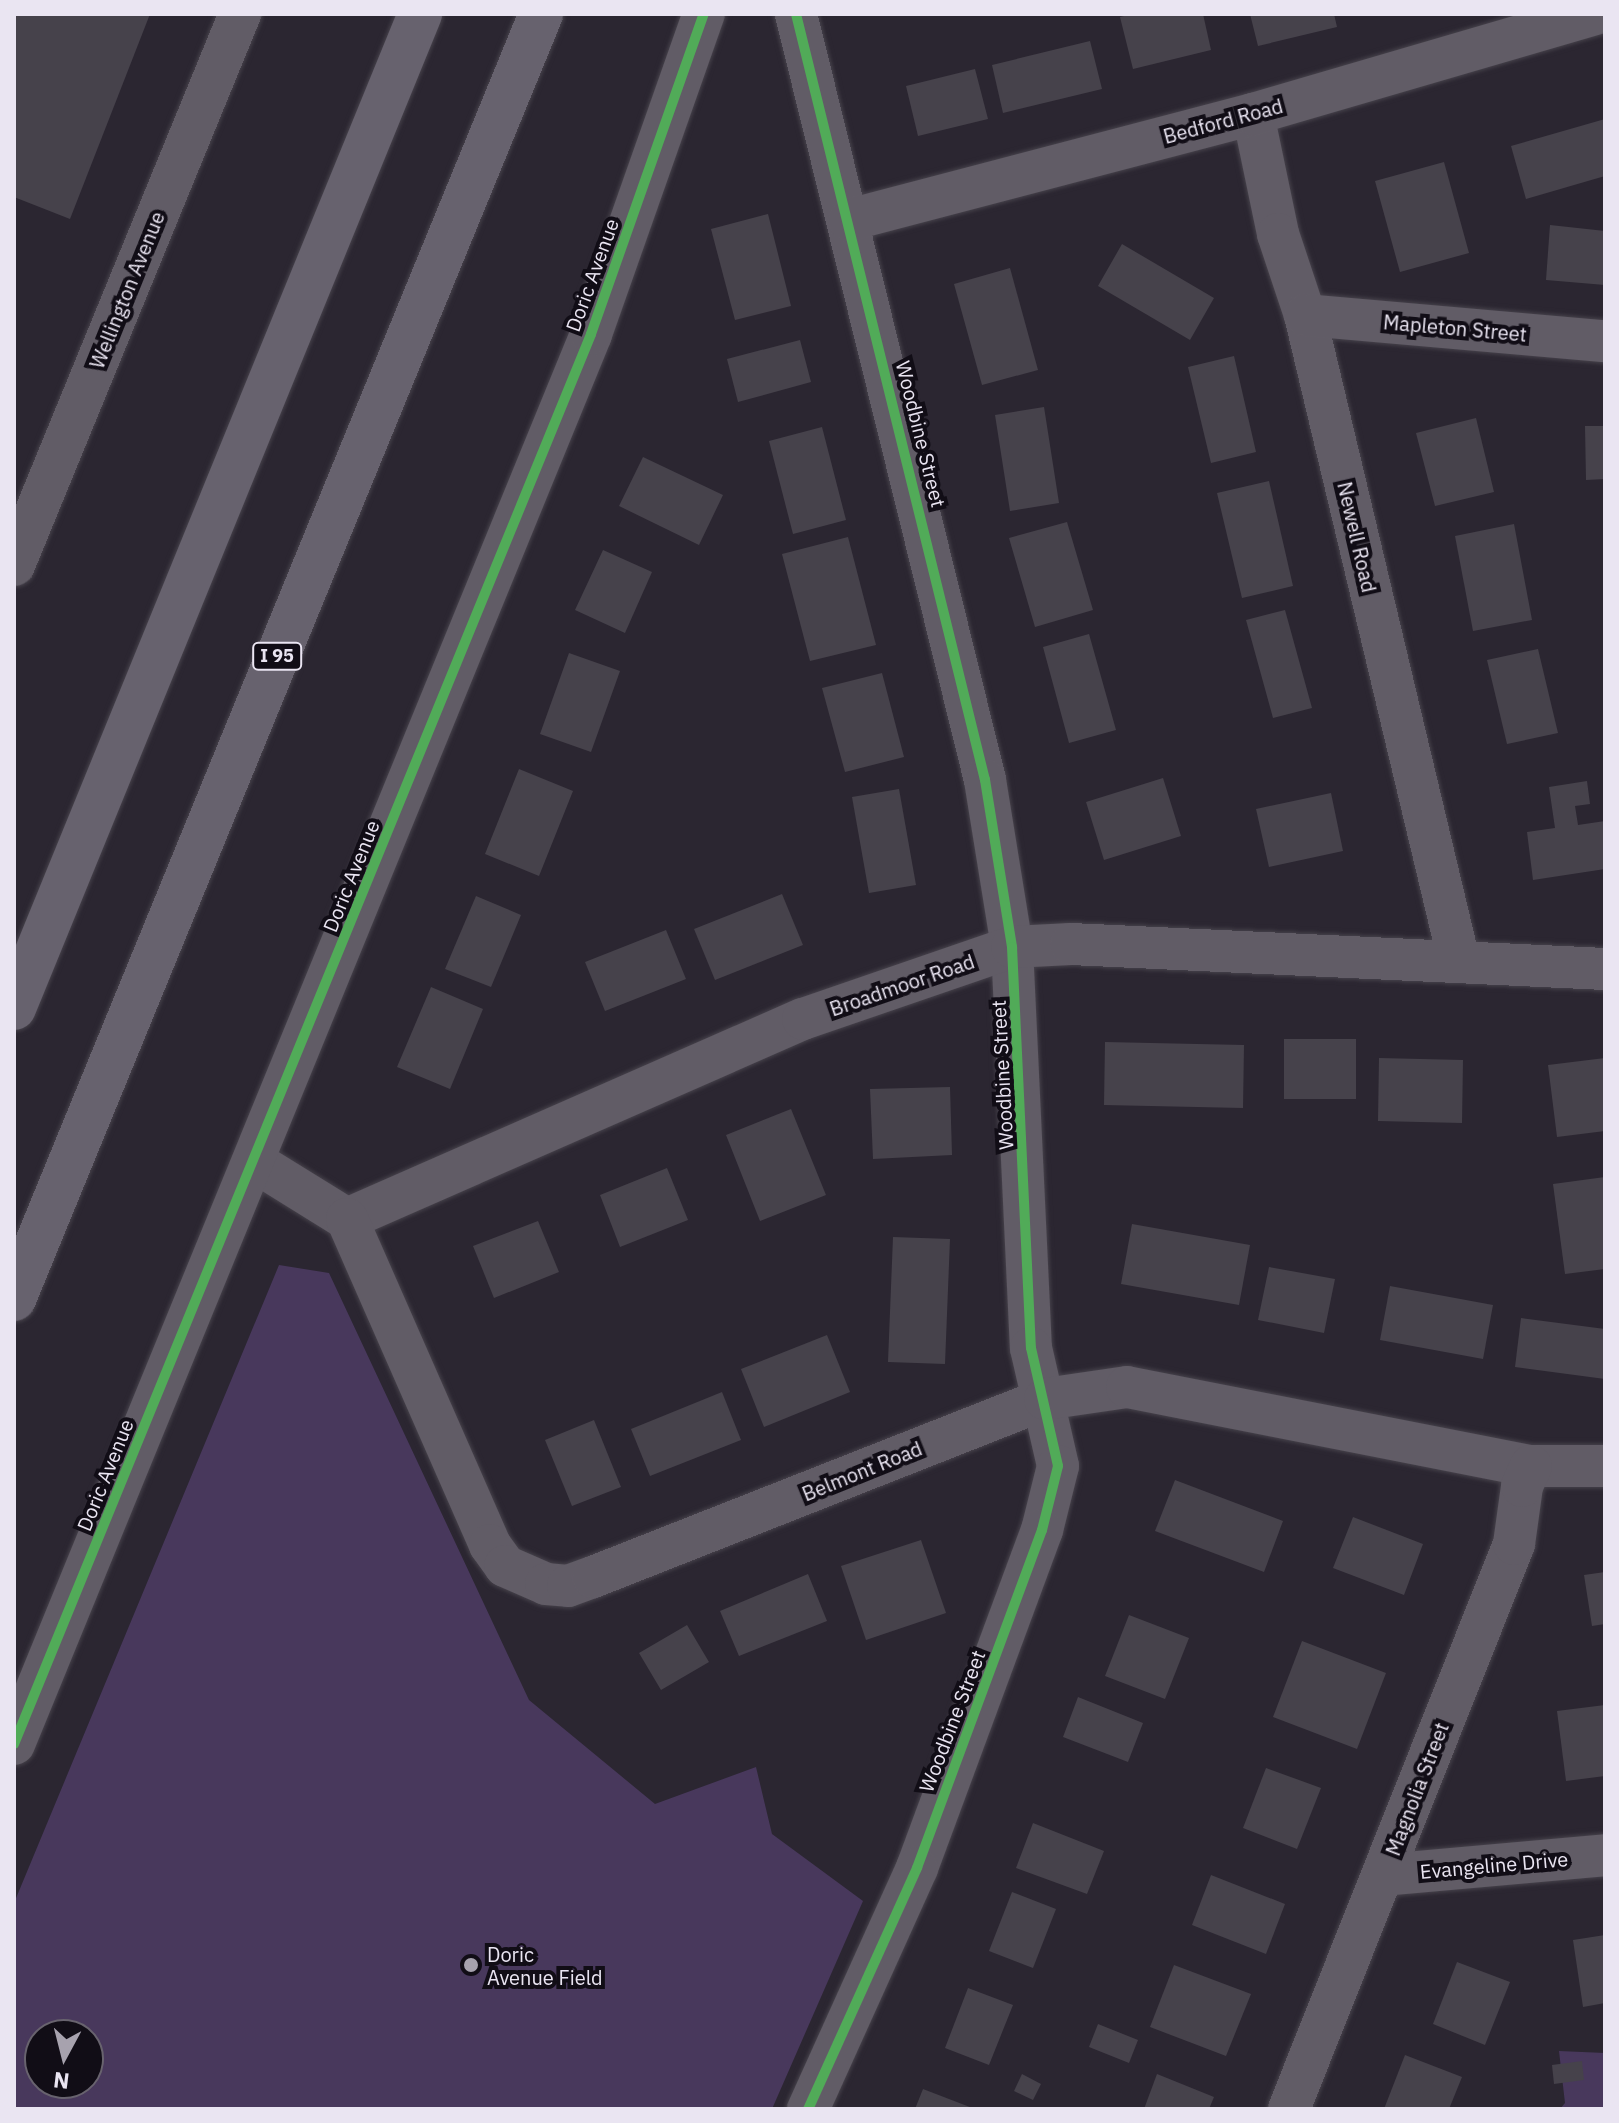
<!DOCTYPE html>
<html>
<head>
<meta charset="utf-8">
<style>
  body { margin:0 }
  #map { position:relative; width:1619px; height:2123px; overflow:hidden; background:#2b2631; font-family:"IBM Plex Sans",sans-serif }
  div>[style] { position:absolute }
  .green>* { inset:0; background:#48385c }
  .building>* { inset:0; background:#46424b }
  .roads { filter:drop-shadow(0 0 2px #46424b) drop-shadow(0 0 2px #46424b) }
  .minor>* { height:42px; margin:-21px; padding:0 21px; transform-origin:21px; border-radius:21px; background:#615c66 }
  .highway>* { height:44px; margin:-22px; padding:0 22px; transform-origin:22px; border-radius:22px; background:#67626e }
  .cycleway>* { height:10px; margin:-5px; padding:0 5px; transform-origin:5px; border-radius:5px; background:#51ab58 }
  .dots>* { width:22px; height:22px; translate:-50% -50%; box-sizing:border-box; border:4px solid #110d16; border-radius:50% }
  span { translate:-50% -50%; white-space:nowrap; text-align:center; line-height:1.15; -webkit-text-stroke:8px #110d16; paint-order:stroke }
  .shield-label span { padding:2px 6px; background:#110d16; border:2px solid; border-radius:6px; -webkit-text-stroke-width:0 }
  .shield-label { font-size:18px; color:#eae5f2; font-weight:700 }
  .street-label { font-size:20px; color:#eae5f2 }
  .poi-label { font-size:20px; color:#eae5f2 }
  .left { translate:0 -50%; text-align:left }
  .frame { position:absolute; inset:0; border:16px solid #eae5f2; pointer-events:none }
  .north { position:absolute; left:24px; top:2019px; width:80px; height:80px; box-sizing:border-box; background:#110d16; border:2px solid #68636e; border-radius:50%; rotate:187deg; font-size:22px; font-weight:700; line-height:32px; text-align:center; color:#eae5f2 }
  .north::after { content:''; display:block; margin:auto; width:28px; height:36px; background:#a7a2ae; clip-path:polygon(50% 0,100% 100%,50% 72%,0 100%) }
</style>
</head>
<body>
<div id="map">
  <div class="green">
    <i style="clip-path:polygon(evenodd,279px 1265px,329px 1273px,529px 1700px,655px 1804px,756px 1767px,772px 1834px,863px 1901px,772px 2109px,14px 2109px,14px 1903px,279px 1265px,88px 2035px,88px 2083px,40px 2083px,40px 2035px,88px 2035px)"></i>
    <i style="clip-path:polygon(1559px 2051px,1605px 2053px,1605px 2109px,1560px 2109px,1565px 2103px)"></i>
  </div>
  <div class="building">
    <i style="clip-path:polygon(14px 14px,150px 14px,70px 219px,14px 197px)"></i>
    <i style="clip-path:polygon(1132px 14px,1203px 14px,1211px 50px,1133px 69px,1120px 17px)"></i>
    <i style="clip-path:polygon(1250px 14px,1334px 14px,1337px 27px,1258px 46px)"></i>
    <i style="clip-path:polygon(1090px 41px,1102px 89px,1003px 113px,992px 65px)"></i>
    <i style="clip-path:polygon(975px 69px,988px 119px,918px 136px,906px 86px)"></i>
    <i style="clip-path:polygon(1605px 119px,1605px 176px,1526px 199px,1511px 146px)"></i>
    <i style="clip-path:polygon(1444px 162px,1469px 253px,1400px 272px,1375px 181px)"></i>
    <i style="clip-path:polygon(768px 214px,791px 306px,735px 320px,711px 229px)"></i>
    <i style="clip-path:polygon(1550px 225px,1605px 231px,1605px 285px,1546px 280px)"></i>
    <i style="clip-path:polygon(1122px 244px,1214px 298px,1190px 340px,1098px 286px)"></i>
    <i style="clip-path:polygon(1010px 268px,1038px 370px,982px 385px,954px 284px)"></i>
    <i style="clip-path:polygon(800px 340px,811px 382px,738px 402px,727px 359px)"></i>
    <i style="clip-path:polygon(1234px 356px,1256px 452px,1211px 463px,1188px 367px)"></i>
    <i style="clip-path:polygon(1044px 407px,1059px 503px,1010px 511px,995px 415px)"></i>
    <i style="clip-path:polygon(1476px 418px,1494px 492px,1435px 506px,1416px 433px)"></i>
    <i style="clip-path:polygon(1585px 426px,1605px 426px,1605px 479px,1586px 480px)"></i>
    <i style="clip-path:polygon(822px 427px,846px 520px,793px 534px,769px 441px)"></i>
    <i style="clip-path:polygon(643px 457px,723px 495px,699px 545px,619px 506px)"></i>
    <i style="clip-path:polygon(1269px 481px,1293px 586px,1242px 598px,1217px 493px)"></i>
    <i style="clip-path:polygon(1067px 522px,1093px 610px,1035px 627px,1009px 538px)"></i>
    <i style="clip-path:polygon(1514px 524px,1532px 620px,1473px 631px,1455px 536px)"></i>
    <i style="clip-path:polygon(848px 537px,876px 645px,810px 661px,782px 554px)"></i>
    <i style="clip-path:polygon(603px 550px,652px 572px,625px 633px,575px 610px)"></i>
    <i style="clip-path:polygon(1285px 610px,1312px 708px,1273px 718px,1246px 620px)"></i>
    <i style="clip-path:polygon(1089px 634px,1116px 730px,1069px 743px,1043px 647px)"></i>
    <i style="clip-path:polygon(1538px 649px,1558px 733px,1507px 744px,1487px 660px)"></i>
    <i style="clip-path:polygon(569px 653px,620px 671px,591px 752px,540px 734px)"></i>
    <i style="clip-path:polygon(882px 673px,904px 757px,845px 772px,822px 688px)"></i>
    <i style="clip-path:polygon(519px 769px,573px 791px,539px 876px,485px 854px)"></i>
    <i style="clip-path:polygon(1163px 778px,1181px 836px,1104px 860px,1086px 802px)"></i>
    <i style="clip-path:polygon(1587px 781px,1590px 804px,1575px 806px,1578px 825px,1605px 821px,1605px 869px,1533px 880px,1527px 832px,1555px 828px,1549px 787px)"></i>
    <i style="clip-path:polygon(899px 789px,916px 885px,869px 893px,852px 797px)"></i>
    <i style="clip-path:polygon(1331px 793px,1343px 851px,1269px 867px,1256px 809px)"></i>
    <i style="clip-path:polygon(782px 894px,803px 945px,715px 980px,694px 929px)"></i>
    <i style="clip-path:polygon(476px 896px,521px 915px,491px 987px,445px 969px)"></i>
    <i style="clip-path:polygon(666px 930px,686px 979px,605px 1011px,585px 962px)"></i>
    <i style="clip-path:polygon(431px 987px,483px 1009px,450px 1089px,397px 1067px)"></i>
    <i style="clip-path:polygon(1284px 1039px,1356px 1039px,1356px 1099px,1284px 1099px)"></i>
    <i style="clip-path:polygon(1105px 1042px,1244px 1045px,1243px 1108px,1104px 1105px)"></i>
    <i style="clip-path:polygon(1379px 1058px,1463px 1060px,1462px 1123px,1378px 1121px)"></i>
    <i style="clip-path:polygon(1605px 1058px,1605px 1131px,1557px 1137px,1548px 1065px)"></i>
    <i style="clip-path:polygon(950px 1087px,952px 1155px,873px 1159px,870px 1089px)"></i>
    <i style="clip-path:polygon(791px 1109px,826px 1195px,760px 1221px,726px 1135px)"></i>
    <i style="clip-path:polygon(667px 1168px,688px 1220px,620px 1247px,600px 1195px)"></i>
    <i style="clip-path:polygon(1605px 1177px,1605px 1269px,1565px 1274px,1553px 1184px)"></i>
    <i style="clip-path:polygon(538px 1221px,559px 1272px,494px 1298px,473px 1246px)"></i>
    <i style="clip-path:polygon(1132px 1224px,1250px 1245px,1239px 1305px,1121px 1284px)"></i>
    <i style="clip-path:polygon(893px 1237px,950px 1239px,945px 1364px,888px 1362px)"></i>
    <i style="clip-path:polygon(1269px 1267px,1335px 1279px,1324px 1333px,1258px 1320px)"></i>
    <i style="clip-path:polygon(1390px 1286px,1493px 1305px,1483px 1359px,1380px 1340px)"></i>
    <i style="clip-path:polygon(1521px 1318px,1605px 1329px,1605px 1379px,1515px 1367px)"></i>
    <i style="clip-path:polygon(827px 1335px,850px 1392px,764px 1427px,741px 1369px)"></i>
    <i style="clip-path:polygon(722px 1392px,741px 1440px,650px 1476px,631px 1429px)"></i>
    <i style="clip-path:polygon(594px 1420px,621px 1487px,572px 1506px,545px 1440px)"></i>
    <i style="clip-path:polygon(1175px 1480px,1283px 1521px,1264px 1572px,1155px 1531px)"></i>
    <i style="clip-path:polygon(1353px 1517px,1423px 1544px,1404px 1595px,1333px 1568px)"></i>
    <i style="clip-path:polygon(921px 1540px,946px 1613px,866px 1640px,841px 1566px)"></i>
    <i style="clip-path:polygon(1605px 1572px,1605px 1624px,1592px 1626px,1584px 1575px)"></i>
    <i style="clip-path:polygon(808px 1574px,827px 1621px,739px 1656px,720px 1611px)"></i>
    <i style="clip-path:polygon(1129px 1615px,1189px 1638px,1165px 1699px,1105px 1676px)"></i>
    <i style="clip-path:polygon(687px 1625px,709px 1662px,661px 1690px,639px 1653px)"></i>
    <i style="clip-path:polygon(1302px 1641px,1386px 1673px,1357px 1749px,1273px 1717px)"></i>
    <i style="clip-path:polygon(1078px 1697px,1143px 1723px,1128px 1762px,1063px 1737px)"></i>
    <i style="clip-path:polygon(1605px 1705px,1605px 1776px,1566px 1781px,1557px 1711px)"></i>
    <i style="clip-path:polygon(1266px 1768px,1321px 1788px,1297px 1849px,1243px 1828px)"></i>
    <i style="clip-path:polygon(1033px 1823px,1104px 1851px,1087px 1894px,1016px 1868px)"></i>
    <i style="clip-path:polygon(1211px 1875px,1285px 1904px,1266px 1954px,1192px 1925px)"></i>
    <i style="clip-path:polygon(1012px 1892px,1056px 1909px,1033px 1968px,989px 1951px)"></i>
    <i style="clip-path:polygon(1605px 1935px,1605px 2003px,1583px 2007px,1573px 1940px)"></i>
    <i style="clip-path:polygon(1457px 1962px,1510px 1982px,1485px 2045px,1433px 2024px)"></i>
    <i style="clip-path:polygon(1174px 1965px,1251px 1994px,1226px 2056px,1150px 2027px)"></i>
    <i style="clip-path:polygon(968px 1988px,1013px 2005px,989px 2065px,945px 2048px)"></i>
    <i style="clip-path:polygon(1098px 2024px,1138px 2040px,1129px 2063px,1089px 2047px)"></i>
    <i style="clip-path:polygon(1405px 2055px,1462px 2077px,1449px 2109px,1384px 2109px)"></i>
    <i style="clip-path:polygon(1582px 2061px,1584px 2080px,1554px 2084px,1552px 2065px)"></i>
    <i style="clip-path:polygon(1022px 2074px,1041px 2084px,1033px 2100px,1014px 2091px)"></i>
    <i style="clip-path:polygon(1157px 2074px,1214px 2097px,1209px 2109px,1144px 2109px)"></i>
    <i style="clip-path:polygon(923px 2089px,975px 2109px,915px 2109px)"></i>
  </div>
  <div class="roads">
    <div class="minor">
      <i style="left:796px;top:14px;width:789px;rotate:76.14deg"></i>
      <i style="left:985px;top:780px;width:169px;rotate:80.8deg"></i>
      <i style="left:1012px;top:947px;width:401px;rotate:87.3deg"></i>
      <i style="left:1031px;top:1348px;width:121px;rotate:77.1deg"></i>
      <i style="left:1058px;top:1466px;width:66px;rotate:104deg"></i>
      <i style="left:1042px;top:1530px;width:360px;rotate:110.3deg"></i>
      <i style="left:917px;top:1868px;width:265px;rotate:114.3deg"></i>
      <i style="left:1253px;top:114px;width:123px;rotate:78.2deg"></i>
      <i style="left:1278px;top:234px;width:85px;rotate:71.6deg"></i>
      <i style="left:1305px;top:315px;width:664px;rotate:76.59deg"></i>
      <i style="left:849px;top:220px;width:418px;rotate:-14.7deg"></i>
      <i style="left:1253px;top:114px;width:355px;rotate:-16.3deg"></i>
      <i style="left:1305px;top:315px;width:301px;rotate:5deg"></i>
      <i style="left:14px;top:565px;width:596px;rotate:-67.7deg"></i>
      <i style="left:255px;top:1162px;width:108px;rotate:31.8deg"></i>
      <i style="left:347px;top:1219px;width:498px;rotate:-23.7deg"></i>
      <i style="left:803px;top:1019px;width:221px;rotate:-19deg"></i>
      <i style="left:1012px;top:947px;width:59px;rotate:-2.9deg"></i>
      <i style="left:1071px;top:944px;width:535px;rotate:2.68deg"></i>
      <i style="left:347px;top:1219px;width:356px;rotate:66.3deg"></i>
      <i style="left:490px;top:1545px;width:26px;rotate:54deg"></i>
      <i style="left:505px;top:1566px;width:45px;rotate:23.7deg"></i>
      <i style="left:546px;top:1584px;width:22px;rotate:5deg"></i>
      <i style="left:568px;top:1586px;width:27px;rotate:-20deg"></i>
      <i style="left:593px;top:1577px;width:486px;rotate:-21.5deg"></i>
      <i style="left:1045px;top:1399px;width:83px;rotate:-8.3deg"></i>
      <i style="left:1127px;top:1387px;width:412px;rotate:11.1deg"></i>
      <i style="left:1531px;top:1466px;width:74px"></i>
      <i style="left:14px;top:1744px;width:1523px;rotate:-67.74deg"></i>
      <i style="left:591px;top:334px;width:339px;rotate:-70.6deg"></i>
      <i style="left:1383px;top:1875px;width:223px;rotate:-5.1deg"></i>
      <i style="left:1289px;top:2109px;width:608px;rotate:-68.29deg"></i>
      <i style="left:1514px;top:1544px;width:59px;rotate:-82.1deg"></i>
      <i style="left:1522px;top:1486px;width:22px;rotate:-66deg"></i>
    </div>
    <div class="highway">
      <i style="left:14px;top:1008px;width:1074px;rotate:-67.78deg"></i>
      <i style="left:14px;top:1299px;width:1389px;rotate:-67.7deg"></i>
    </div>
  </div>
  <div class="cycleway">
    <i style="left:796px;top:14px;width:789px;rotate:76.14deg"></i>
    <i style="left:985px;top:780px;width:169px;rotate:80.8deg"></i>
    <i style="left:1012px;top:947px;width:401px;rotate:87.3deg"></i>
    <i style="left:1031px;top:1348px;width:121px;rotate:77.1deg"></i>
    <i style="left:1058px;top:1466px;width:66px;rotate:104deg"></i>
    <i style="left:1042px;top:1530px;width:360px;rotate:110.3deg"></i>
    <i style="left:917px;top:1868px;width:265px;rotate:114.3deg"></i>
    <i style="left:14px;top:1744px;width:1523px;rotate:-67.74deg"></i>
    <i style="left:591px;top:334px;width:339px;rotate:-70.6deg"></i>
  </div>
  <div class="dots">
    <i style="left:471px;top:1965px;background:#a7a2ae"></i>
  </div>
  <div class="shield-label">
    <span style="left:277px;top:656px">I 95</span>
  </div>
  <div class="street-label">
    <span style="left:1223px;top:121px;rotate:-15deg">Bedford Road</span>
    <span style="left:592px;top:275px;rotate:-70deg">Doric Avenue</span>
    <span style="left:127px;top:290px;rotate:-68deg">Wellington Avenue</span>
    <span style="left:1455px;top:328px;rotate:5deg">Mapleton Street</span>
    <span style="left:921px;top:434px;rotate:76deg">Woodbine Street</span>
    <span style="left:1357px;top:537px;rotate:77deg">Newell Road</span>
    <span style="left:351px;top:876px;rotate:-68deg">Doric Avenue</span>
    <span style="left:902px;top:985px;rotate:-19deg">Broadmoor Road</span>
    <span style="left:1002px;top:1075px;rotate:-93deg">Woodbine Street</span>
    <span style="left:862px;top:1471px;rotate:-22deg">Belmont Road</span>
    <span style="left:105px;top:1475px;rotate:-68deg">Doric Avenue</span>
    <span style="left:952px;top:1721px;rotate:-69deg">Woodbine Street</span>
    <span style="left:1417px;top:1789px;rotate:-69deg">Magnolia Street</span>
    <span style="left:1494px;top:1865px;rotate:-5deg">Evangeline Drive</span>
  </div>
  <div class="poi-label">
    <span class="left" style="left:487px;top:1966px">Doric<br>Avenue Field</span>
  </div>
  <div class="frame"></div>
  <div class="north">N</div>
</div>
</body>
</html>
